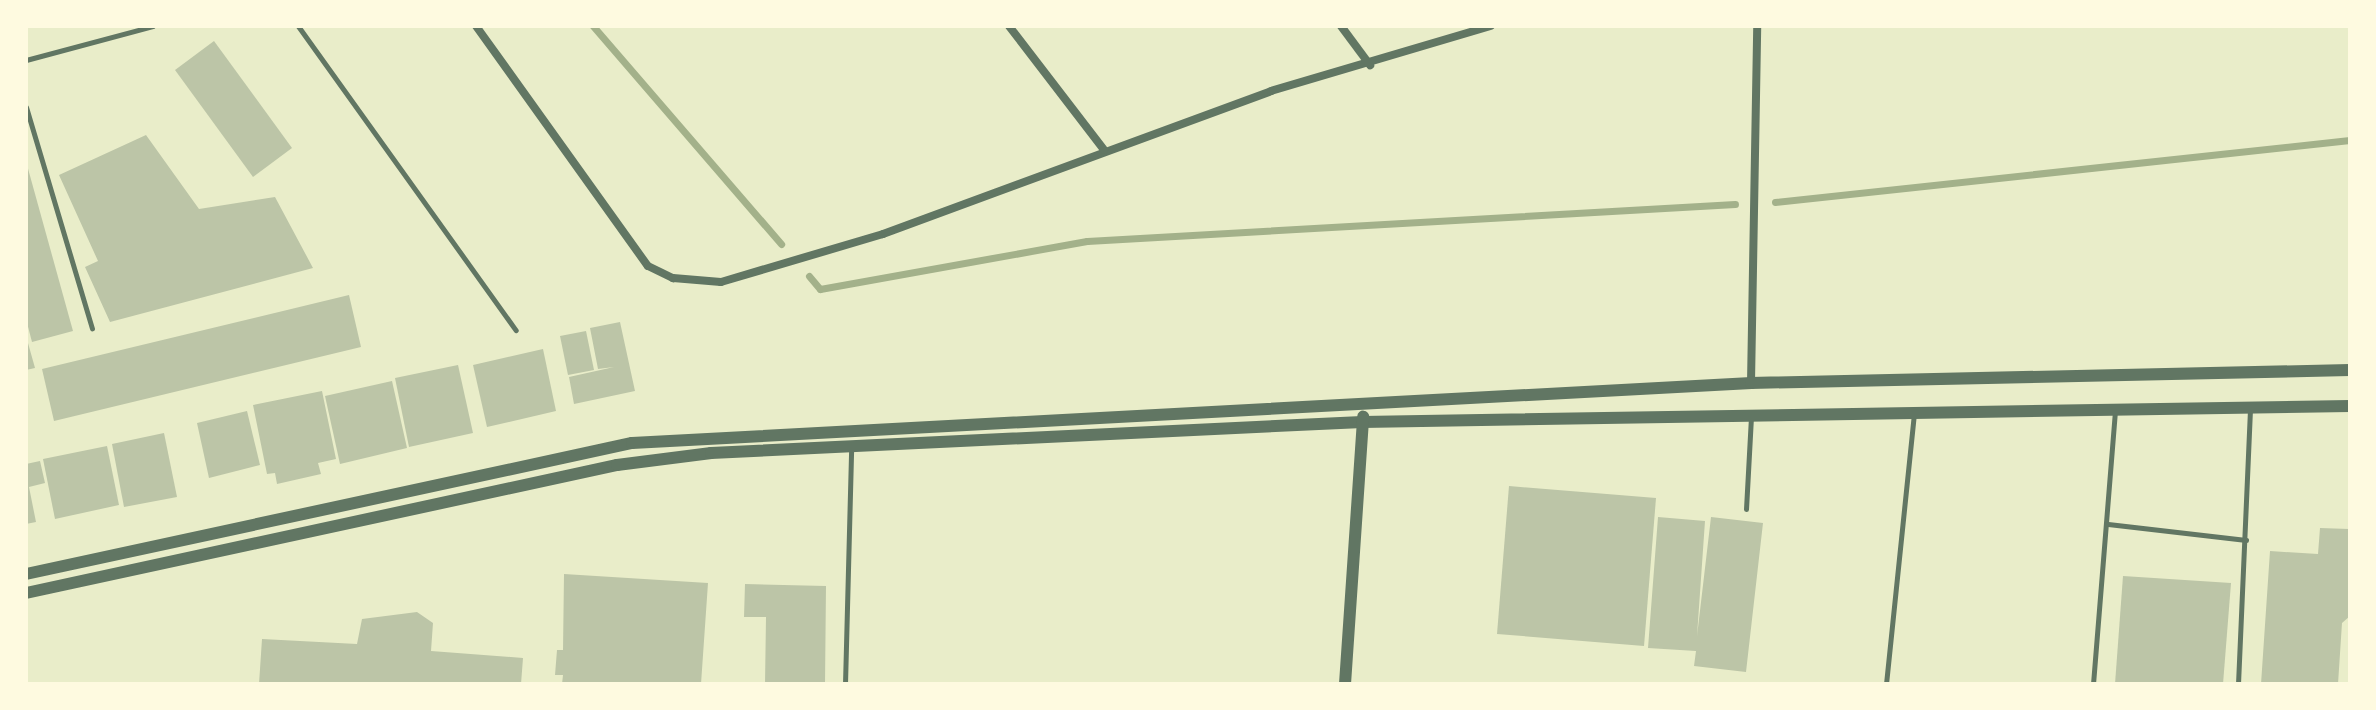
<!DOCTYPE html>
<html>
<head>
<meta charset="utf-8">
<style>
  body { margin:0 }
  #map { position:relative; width:2376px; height:710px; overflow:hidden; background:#e9edc9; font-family:"Archivo Narrow",sans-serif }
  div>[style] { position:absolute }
  .stream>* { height:7px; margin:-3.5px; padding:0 3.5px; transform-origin:3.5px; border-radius:3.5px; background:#a3b18a }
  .building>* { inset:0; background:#bcc5a7 }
  .service>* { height:5px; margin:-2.5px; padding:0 2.5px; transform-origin:2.5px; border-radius:2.5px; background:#617663 }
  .minor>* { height:8px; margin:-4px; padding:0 4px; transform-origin:4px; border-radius:4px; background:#617663 }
  .tertiary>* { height:12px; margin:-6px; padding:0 6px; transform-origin:6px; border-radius:6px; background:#617663 }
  span { translate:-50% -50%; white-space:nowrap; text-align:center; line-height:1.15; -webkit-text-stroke:8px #fefae0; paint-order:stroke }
  .frame { position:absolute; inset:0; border:28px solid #fefae0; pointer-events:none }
</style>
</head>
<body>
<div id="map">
  <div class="stream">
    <i style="left:593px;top:26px;width:288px;rotate:49.2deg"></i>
    <i style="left:1775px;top:202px;width:578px;rotate:-6.15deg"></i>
    <i style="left:809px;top:276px;width:17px;rotate:50deg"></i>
    <i style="left:820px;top:289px;width:271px;rotate:-10.2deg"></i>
    <i style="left:1087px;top:241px;width:649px;rotate:-3.27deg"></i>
  </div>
  <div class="building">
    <i style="clip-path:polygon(214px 41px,292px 148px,253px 177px,175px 70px)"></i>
    <i style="clip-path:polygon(146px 135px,199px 209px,275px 197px,313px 268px,110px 322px,85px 267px,98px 261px,59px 175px)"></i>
    <i style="clip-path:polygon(27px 165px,73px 331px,32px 342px,26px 319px)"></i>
    <i style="clip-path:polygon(349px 295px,361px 347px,54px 421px,42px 369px)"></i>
    <i style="clip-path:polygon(620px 322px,635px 391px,574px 404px,569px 377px,614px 367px,598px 369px,590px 328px)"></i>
    <i style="clip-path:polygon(586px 331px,594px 370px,568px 375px,560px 336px)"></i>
    <i style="clip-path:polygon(26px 336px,35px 368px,26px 370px)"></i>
    <i style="clip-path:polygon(543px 349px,556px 411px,487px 427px,473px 365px)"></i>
    <i style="clip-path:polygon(458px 365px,473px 433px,409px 447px,395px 378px)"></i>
    <i style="clip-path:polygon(392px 381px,407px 448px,340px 464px,325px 396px)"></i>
    <i style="clip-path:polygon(322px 391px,336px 459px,318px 463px,321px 474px,277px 484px,275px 473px,267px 474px,253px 405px)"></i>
    <i style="clip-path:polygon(247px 411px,260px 465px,209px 478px,197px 423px)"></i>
    <i style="clip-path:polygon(164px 433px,177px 497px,124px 507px,112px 444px)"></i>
    <i style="clip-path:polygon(107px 446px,119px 505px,55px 519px,43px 459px)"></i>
    <i style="clip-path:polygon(40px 461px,45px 483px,29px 487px,36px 522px,26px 524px,26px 464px)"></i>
    <i style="clip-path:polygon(1509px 486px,1656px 498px,1644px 646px,1497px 634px)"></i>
    <i style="clip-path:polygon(1658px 517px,1705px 521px,1697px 636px,1711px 517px,1763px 523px,1746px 672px,1694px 666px,1696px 651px,1648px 648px)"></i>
    <i style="clip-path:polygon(2320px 528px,2349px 529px,2350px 616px,2342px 623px,2338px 684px,2261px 684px,2270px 551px,2318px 554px)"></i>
    <i style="clip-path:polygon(564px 574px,708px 583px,701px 684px,562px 684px,563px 675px,555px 675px,557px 650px,563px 650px)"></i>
    <i style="clip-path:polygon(2123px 576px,2231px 583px,2223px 684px,2115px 684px)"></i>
    <i style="clip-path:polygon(745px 584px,826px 586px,825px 684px,765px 684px,766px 617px,744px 617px)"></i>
    <i style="clip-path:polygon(417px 612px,433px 623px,431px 651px,523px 658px,521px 684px,259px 684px,262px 639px,357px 644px,362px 619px)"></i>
  </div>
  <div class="service">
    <i style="left:298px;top:26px;width:374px;rotate:54.4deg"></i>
    <i style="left:26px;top:60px;width:131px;rotate:-15deg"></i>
    <i style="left:26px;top:107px;width:231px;rotate:73.4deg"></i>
    <i style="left:1746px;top:509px;width:91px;rotate:-86.9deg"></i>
    <i style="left:2108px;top:524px;width:139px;rotate:6.6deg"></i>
    <i style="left:845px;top:684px;width:235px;rotate:-88.5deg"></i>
    <i style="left:1886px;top:684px;width:272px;rotate:-84.1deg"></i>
    <i style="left:2093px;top:684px;width:273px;rotate:-85.4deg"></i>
    <i style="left:2238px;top:684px;width:274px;rotate:-87.5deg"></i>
  </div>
  <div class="minor">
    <i style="left:476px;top:26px;width:295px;rotate:54.4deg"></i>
    <i style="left:648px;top:266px;width:28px;rotate:26deg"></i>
    <i style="left:673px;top:278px;width:48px;rotate:4.8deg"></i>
    <i style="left:721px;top:282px;width:169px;rotate:-16.5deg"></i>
    <i style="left:883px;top:234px;width:414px;rotate:-20.2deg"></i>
    <i style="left:1271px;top:91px;width:229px;rotate:-16.5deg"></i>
    <i style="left:1009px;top:26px;width:156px;rotate:52.5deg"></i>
    <i style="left:1341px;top:26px;width:49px;rotate:53.4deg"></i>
    <i style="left:1751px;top:383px;width:357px;rotate:-89deg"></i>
  </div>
  <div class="tertiary">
    <i style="left:26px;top:574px;width:620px;rotate:-12.2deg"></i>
    <i style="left:632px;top:443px;width:1121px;rotate:-3.07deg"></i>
    <i style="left:1751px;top:383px;width:599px;rotate:-1.24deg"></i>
    <i style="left:26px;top:593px;width:605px;rotate:-12.22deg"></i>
    <i style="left:617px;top:465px;width:95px;rotate:-7.3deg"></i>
    <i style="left:711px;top:453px;width:652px;rotate:-2.73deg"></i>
    <i style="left:1362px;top:422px;width:988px;rotate:-0.93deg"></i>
    <i style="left:1345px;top:684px;width:268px;rotate:-86.1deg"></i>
  </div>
  <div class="frame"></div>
</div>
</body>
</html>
